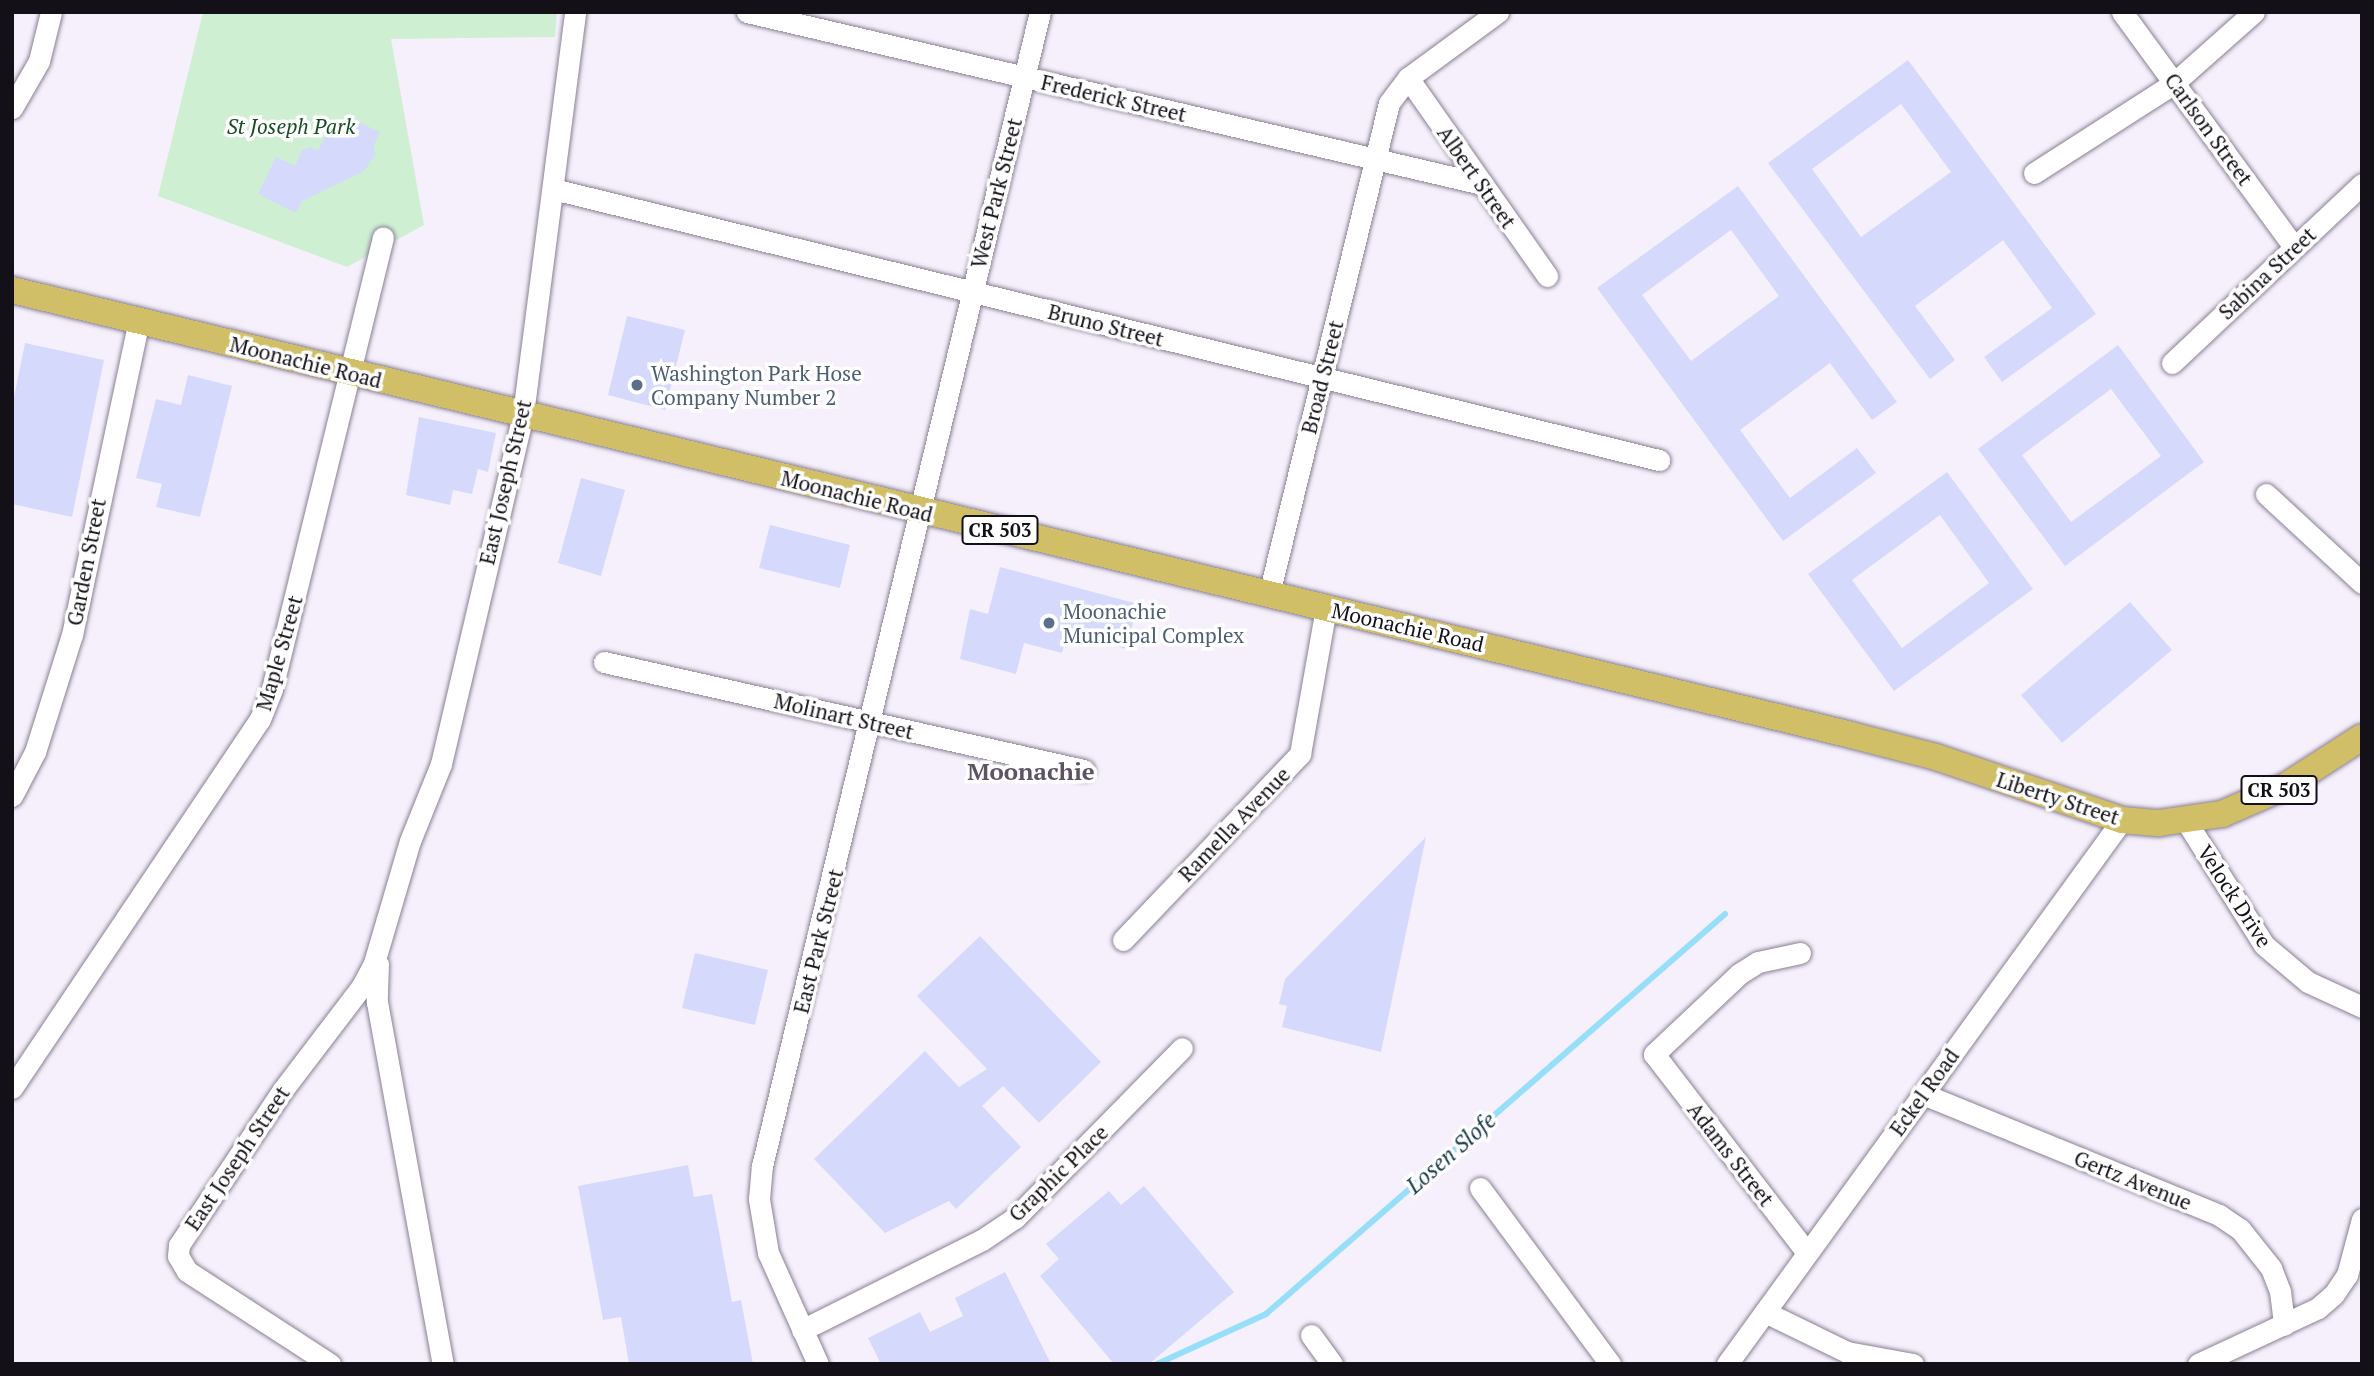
<!DOCTYPE html>
<html>
<head>
<meta charset="utf-8">
<style>
  body { margin:0 }
  #map { position:relative; width:2374px; height:1376px; overflow:hidden; background:#f6f0fd; font-family:"PT Serif",serif }
  div>[style] { position:absolute }
  .green>* { inset:0; background:#cfefd3 }
  .stream>* { height:6px; margin:-3px; padding:0 3px; transform-origin:3px; border-radius:3px; background:#97dff9 }
  .building>* { inset:0; background:#d5d9fc }
  .roads { filter:drop-shadow(0 0 2px #8a8093) drop-shadow(0 0 2px #8a8093) }
  .minor>* { height:21px; margin:-10.5px; padding:0 10.5px; transform-origin:10.5px; border-radius:10.5px; background:#fff }
  .major>* { height:26px; margin:-13px; padding:0 13px; transform-origin:13px; border-radius:13px; background:#d0bf66 }
  .dots>* { width:19px; height:19px; translate:-50% -50%; box-sizing:border-box; border:4px solid #fff; border-radius:50% }
  span { translate:-50% -50%; white-space:nowrap; text-align:center; line-height:1.15; -webkit-text-stroke:7px #fff; paint-order:stroke }
  .shield-label span { padding:2px 5px; background:#fff; border:2px solid; border-radius:5px; -webkit-text-stroke-width:0 }
  .shield-label { font-size:19px; color:#141018; font-weight:700 }
  .street-label { font-size:21px; color:#141018 }
  .park-label { font-size:21px; color:#174e26; font-style:italic }
  .service-label { font-size:21px; color:#4e5e75 }
  .left { translate:0 -50%; text-align:left }
  .water-label { font-size:23px; color:#1a3c47; font-style:italic }
  .quarter-label { font-size:24px; color:#5d5365; font-weight:700 }
  .frame { position:absolute; inset:0; border:14px solid #141018; pointer-events:none }
</style>
</head>
<body>
<div id="map">
  <div class="green">
    <i style="clip-path:polygon(203px 12px,557px 12px,555px 37px,391px 39px,424px 225px,347px 267px,158px 196px)"></i>
  </div>
  <div class="stream">
    <i style="left:1157px;top:1364px;width:120px;rotate:-24.6deg"></i>
    <i style="left:1266px;top:1314px;width:609px;rotate:-41.07deg"></i>
  </div>
  <div class="building">
    <i style="clip-path:polygon(evenodd,1908px 60px,2096px 314px,2002px 382px,1984px 357px,2052px 308px,2003px 240px,1915px 306px,1955px 360px,1930px 379px,1768px 163px,1908px 60px,1901px 104px,1951px 172px,1861px 237px,1812px 169px,1901px 104px)"></i>
    <i style="clip-path:polygon(352px 119px,380px 132px,373px 147px,376px 154px,364px 171px,302px 201px,296px 213px,258px 194px,276px 157px,295px 166px,302px 150px,310px 147px,318px 151px,328px 131px)"></i>
    <i style="clip-path:polygon(evenodd,1738px 186px,1897px 402px,1872px 420px,1830px 363px,1740px 430px,1790px 498px,1857px 448px,1876px 473px,1783px 541px,1597px 288px,1738px 186px,1731px 230px,1779px 296px,1691px 361px,1642px 295px,1731px 230px)"></i>
    <i style="clip-path:polygon(627px 316px,685px 330px,665px 410px,608px 395px)"></i>
    <i style="clip-path:polygon(25px 343px,104px 360px,72px 517px,12px 504px,12px 407px)"></i>
    <i style="clip-path:polygon(evenodd,2118px 345px,2204px 462px,2065px 566px,1978px 449px,2118px 345px,2111px 389px,2161px 456px,2071px 522px,2022px 455px,2111px 389px)"></i>
    <i style="clip-path:polygon(188px 375px,232px 386px,200px 517px,156px 507px,162px 484px,136px 478px,156px 399px,181px 405px)"></i>
    <i style="clip-path:polygon(419px 417px,496px 433px,488px 472px,478px 469px,472px 494px,453px 490px,450px 505px,406px 495px)"></i>
    <i style="clip-path:polygon(evenodd,1947px 472px,2033px 589px,1894px 691px,1808px 574px,1947px 472px,1940px 515px,1989px 583px,1902px 648px,1852px 580px,1940px 515px)"></i>
    <i style="clip-path:polygon(581px 478px,625px 490px,601px 576px,558px 563px)"></i>
    <i style="clip-path:polygon(770px 525px,850px 545px,840px 588px,759px 568px)"></i>
    <i style="clip-path:polygon(1000px 567px,1138px 604px,1126px 649px,1067px 633px,1062px 653px,1024px 643px,1016px 674px,960px 659px,970px 609px,988px 614px)"></i>
    <i style="clip-path:polygon(2130px 602px,2172px 650px,2062px 743px,2021px 695px)"></i>
    <i style="clip-path:polygon(1426px 837px,1381px 1052px,1282px 1027px,1287px 1006px,1279px 1004px,1285px 979px)"></i>
    <i style="clip-path:polygon(980px 936px,1101px 1062px,1039px 1123px,1003px 1086px,982px 1106px,1021px 1147px,956px 1209px,949px 1201px,885px 1233px,814px 1159px,925px 1051px,959px 1087px,987px 1069px,917px 996px)"></i>
    <i style="clip-path:polygon(695px 953px,768px 970px,755px 1025px,682px 1008px)"></i>
    <i style="clip-path:polygon(688px 1165px,694px 1197px,712px 1194px,732px 1302px,741px 1300px,753px 1364px,629px 1364px,621px 1317px,603px 1320px,578px 1186px)"></i>
    <i style="clip-path:polygon(1144px 1186px,1234px 1292px,1149px 1364px,1114px 1364px,1040px 1276px,1059px 1259px,1046px 1244px,1109px 1191px,1121px 1205px)"></i>
    <i style="clip-path:polygon(1005px 1272px,1051px 1364px,881px 1364px,868px 1338px,920px 1312px,930px 1332px,963px 1316px,955px 1298px)"></i>
  </div>
  <div class="roads">
    <div class="minor">
      <i style="left:747px;top:12px;width:755px;rotate:13.17deg"></i>
      <i style="left:2122px;top:12px;width:291px;rotate:53.8deg"></i>
      <i style="left:1408px;top:78px;width:242px;rotate:54.9deg"></i>
      <i style="left:12px;top:108px;width:54px;rotate:-60.1deg"></i>
      <i style="left:39px;top:61px;width:50px;rotate:-76.2deg"></i>
      <i style="left:2034px;top:173px;width:166px;rotate:-32.7deg"></i>
      <i style="left:2174px;top:83px;width:107px;rotate:-41.6deg"></i>
      <i style="left:553px;top:189px;width:1139px;rotate:13.77deg"></i>
      <i style="left:2172px;top:363px;width:261px;rotate:-43.3deg"></i>
      <i style="left:2266px;top:494px;width:131px;rotate:42.8deg"></i>
      <i style="left:1269px;top:594px;width:505px;rotate:-76.27deg"></i>
      <i style="left:1389px;top:103px;width:31px;rotate:-53deg"></i>
      <i style="left:1408px;top:78px;width:112px;rotate:-36.3deg"></i>
      <i style="left:604px;top:662px;width:492px;rotate:12.7deg"></i>
      <i style="left:12px;top:796px;width:50px;rotate:-62.4deg"></i>
      <i style="left:35px;top:752px;width:123px;rotate:-72.5deg"></i>
      <i style="left:72px;top:635px;width:321px;rotate:-78deg"></i>
      <i style="left:2186px;top:821px;width:146px;rotate:57.8deg"></i>
      <i style="left:2264px;top:945px;width:57px;rotate:40.1deg"></i>
      <i style="left:2308px;top:982px;width:60px;rotate:24.8deg"></i>
      <i style="left:1123px;top:940px;width:257px;rotate:-46.4deg"></i>
      <i style="left:1300px;top:754px;width:148px;rotate:-79.9deg"></i>
      <i style="left:1800px;top:953px;width:43px;rotate:167.9deg"></i>
      <i style="left:1758px;top:962px;width:22px;rotate:148deg"></i>
      <i style="left:1739px;top:974px;width:117px;rotate:136.7deg"></i>
      <i style="left:1654px;top:1054px;width:251px;rotate:52.4deg"></i>
      <i style="left:378px;top:964px;width:38px;rotate:92deg"></i>
      <i style="left:377px;top:1002px;width:368px;rotate:79.7deg"></i>
      <i style="left:12px;top:1088px;width:445px;rotate:-56.1deg"></i>
      <i style="left:260px;top:719px;width:32px;rotate:-68deg"></i>
      <i style="left:272px;top:689px;width:465px;rotate:-76.2deg"></i>
      <i style="left:1923px;top:1094px;width:320px;rotate:22.2deg"></i>
      <i style="left:2219px;top:1215px;width:25px;rotate:34deg"></i>
      <i style="left:2240px;top:1229px;width:50px;rotate:51.5deg"></i>
      <i style="left:2271px;top:1268px;width:25px;rotate:69deg"></i>
      <i style="left:2280px;top:1291px;width:34px;rotate:83deg"></i>
      <i style="left:1480px;top:1188px;width:219px;rotate:53.5deg"></i>
      <i style="left:1765px;top:1312px;width:91px;rotate:26deg"></i>
      <i style="left:1847px;top:1352px;width:67px;rotate:10.3deg"></i>
      <i style="left:802px;top:1330px;width:201px;rotate:-26.6deg"></i>
      <i style="left:982px;top:1240px;width:40px;rotate:-34deg"></i>
      <i style="left:1015px;top:1218px;width:238px;rotate:-45.5deg"></i>
      <i style="left:1311px;top:1335px;width:36px;rotate:54deg"></i>
      <i style="left:330px;top:1364px;width:171px;rotate:-147deg"></i>
      <i style="left:187px;top:1271px;width:17px;rotate:-121deg"></i>
      <i style="left:178px;top:1256px;width:11px;rotate:-85deg"></i>
      <i style="left:179px;top:1245px;width:185px;rotate:-56.2deg"></i>
      <i style="left:282px;top:1091px;width:132px;rotate:-52.7deg"></i>
      <i style="left:362px;top:986px;width:26px;rotate:-62deg"></i>
      <i style="left:374px;top:963px;width:127px;rotate:-73.6deg"></i>
      <i style="left:410px;top:841px;width:83px;rotate:-68.1deg"></i>
      <i style="left:441px;top:764px;width:359px;rotate:-76.8deg"></i>
      <i style="left:523px;top:414px;width:405px;rotate:-82.6deg"></i>
      <i style="left:818px;top:1364px;width:122px;rotate:-114.2deg"></i>
      <i style="left:768px;top:1253px;width:55px;rotate:-99.5deg"></i>
      <i style="left:759px;top:1199px;width:33px;rotate:-85deg"></i>
      <i style="left:762px;top:1166px;width:1187px;rotate:-76.46deg"></i>
      <i style="left:1727px;top:1364px;width:672px;rotate:-54.02deg"></i>
      <i style="left:2198px;top:1364px;width:132px;rotate:-25deg"></i>
      <i style="left:2318px;top:1308px;width:21px;rotate:-41deg"></i>
      <i style="left:2334px;top:1294px;width:23px;rotate:-56deg"></i>
      <i style="left:2347px;top:1275px;width:58px;rotate:-75deg"></i>
    </div>
    <div class="major">
      <i style="left:12px;top:290px;width:1892px;rotate:13.6deg"></i>
      <i style="left:1851px;top:735px;width:88px;rotate:14.5deg"></i>
      <i style="left:1936px;top:757px;width:196px;rotate:18.7deg"></i>
      <i style="left:2122px;top:820px;width:37px;rotate:5deg"></i>
      <i style="left:2159px;top:823px;width:64px;rotate:-8.1deg"></i>
      <i style="left:2222px;top:814px;width:70px;rotate:-23.6deg"></i>
      <i style="left:2286px;top:786px;width:90px;rotate:-32.8deg"></i>
    </div>
  </div>
  <div class="dots">
    <i style="left:637px;top:385px;background:#5c6f8a"></i>
    <i style="left:1049px;top:623px;background:#5c6f8a"></i>
  </div>
  <div class="shield-label">
    <span style="left:1000px;top:530px">CR 503</span>
    <span style="left:2279px;top:790px">CR 503</span>
  </div>
  <div class="street-label">
    <span style="left:1114px;top:98px;rotate:13deg">Frederick Street</span>
    <span style="left:2209px;top:129px;rotate:54deg">Carlson Street</span>
    <span style="left:1477px;top:177px;rotate:55deg">Albert Street</span>
    <span style="left:996px;top:193px;rotate:-76deg">West Park Street</span>
    <span style="left:2267px;top:273px;rotate:-43deg">Sabina Street</span>
    <span style="left:1106px;top:325px;rotate:14deg">Bruno Street</span>
    <span style="left:306px;top:362px;rotate:14deg">Moonachie Road</span>
    <span style="left:1322px;top:377px;rotate:-76deg">Broad Street</span>
    <span style="left:505px;top:482px;rotate:-77deg">East Joseph Street</span>
    <span style="left:857px;top:496px;rotate:14deg">Moonachie Road</span>
    <span style="left:86px;top:562px;rotate:-79deg">Garden Street</span>
    <span style="left:1408px;top:627px;rotate:13deg">Moonachie Road</span>
    <span style="left:279px;top:653px;rotate:-74deg">Maple Street</span>
    <span style="left:844px;top:716px;rotate:13deg">Molinart Street</span>
    <span style="left:2058px;top:798px;rotate:18deg">Liberty Street</span>
    <span style="left:1234px;top:824px;rotate:-46deg">Ramella Avenue</span>
    <span style="left:2235px;top:896px;rotate:57deg">Velock Drive</span>
    <span style="left:818px;top:941px;rotate:-76deg">East Park Street</span>
    <span style="left:1924px;top:1092px;rotate:-54deg">Eckel Road</span>
    <span style="left:1731px;top:1154px;rotate:52deg">Adams Street</span>
    <span style="left:237px;top:1158px;rotate:-56deg">East Joseph Street</span>
    <span style="left:1058px;top:1173px;rotate:-44deg">Graphic Place</span>
    <span style="left:2133px;top:1180px;rotate:22deg">Gertz Avenue</span>
  </div>
  <div class="park-label">
    <span style="left:291px;top:126px">St Joseph Park</span>
  </div>
  <div class="service-label">
    <span class="left" style="left:651px;top:385px">Washington Park Hose<br>Company Number 2</span>
    <span class="left" style="left:1063px;top:623px">Moonachie<br>Municipal Complex</span>
  </div>
  <div class="water-label">
    <span style="left:1451px;top:1153px;rotate:-41deg">Losen Slofe</span>
  </div>
  <div class="quarter-label">
    <span style="left:1031px;top:772px">Moonachie</span>
  </div>
  <div class="frame"></div>
</div>
</body>
</html>
